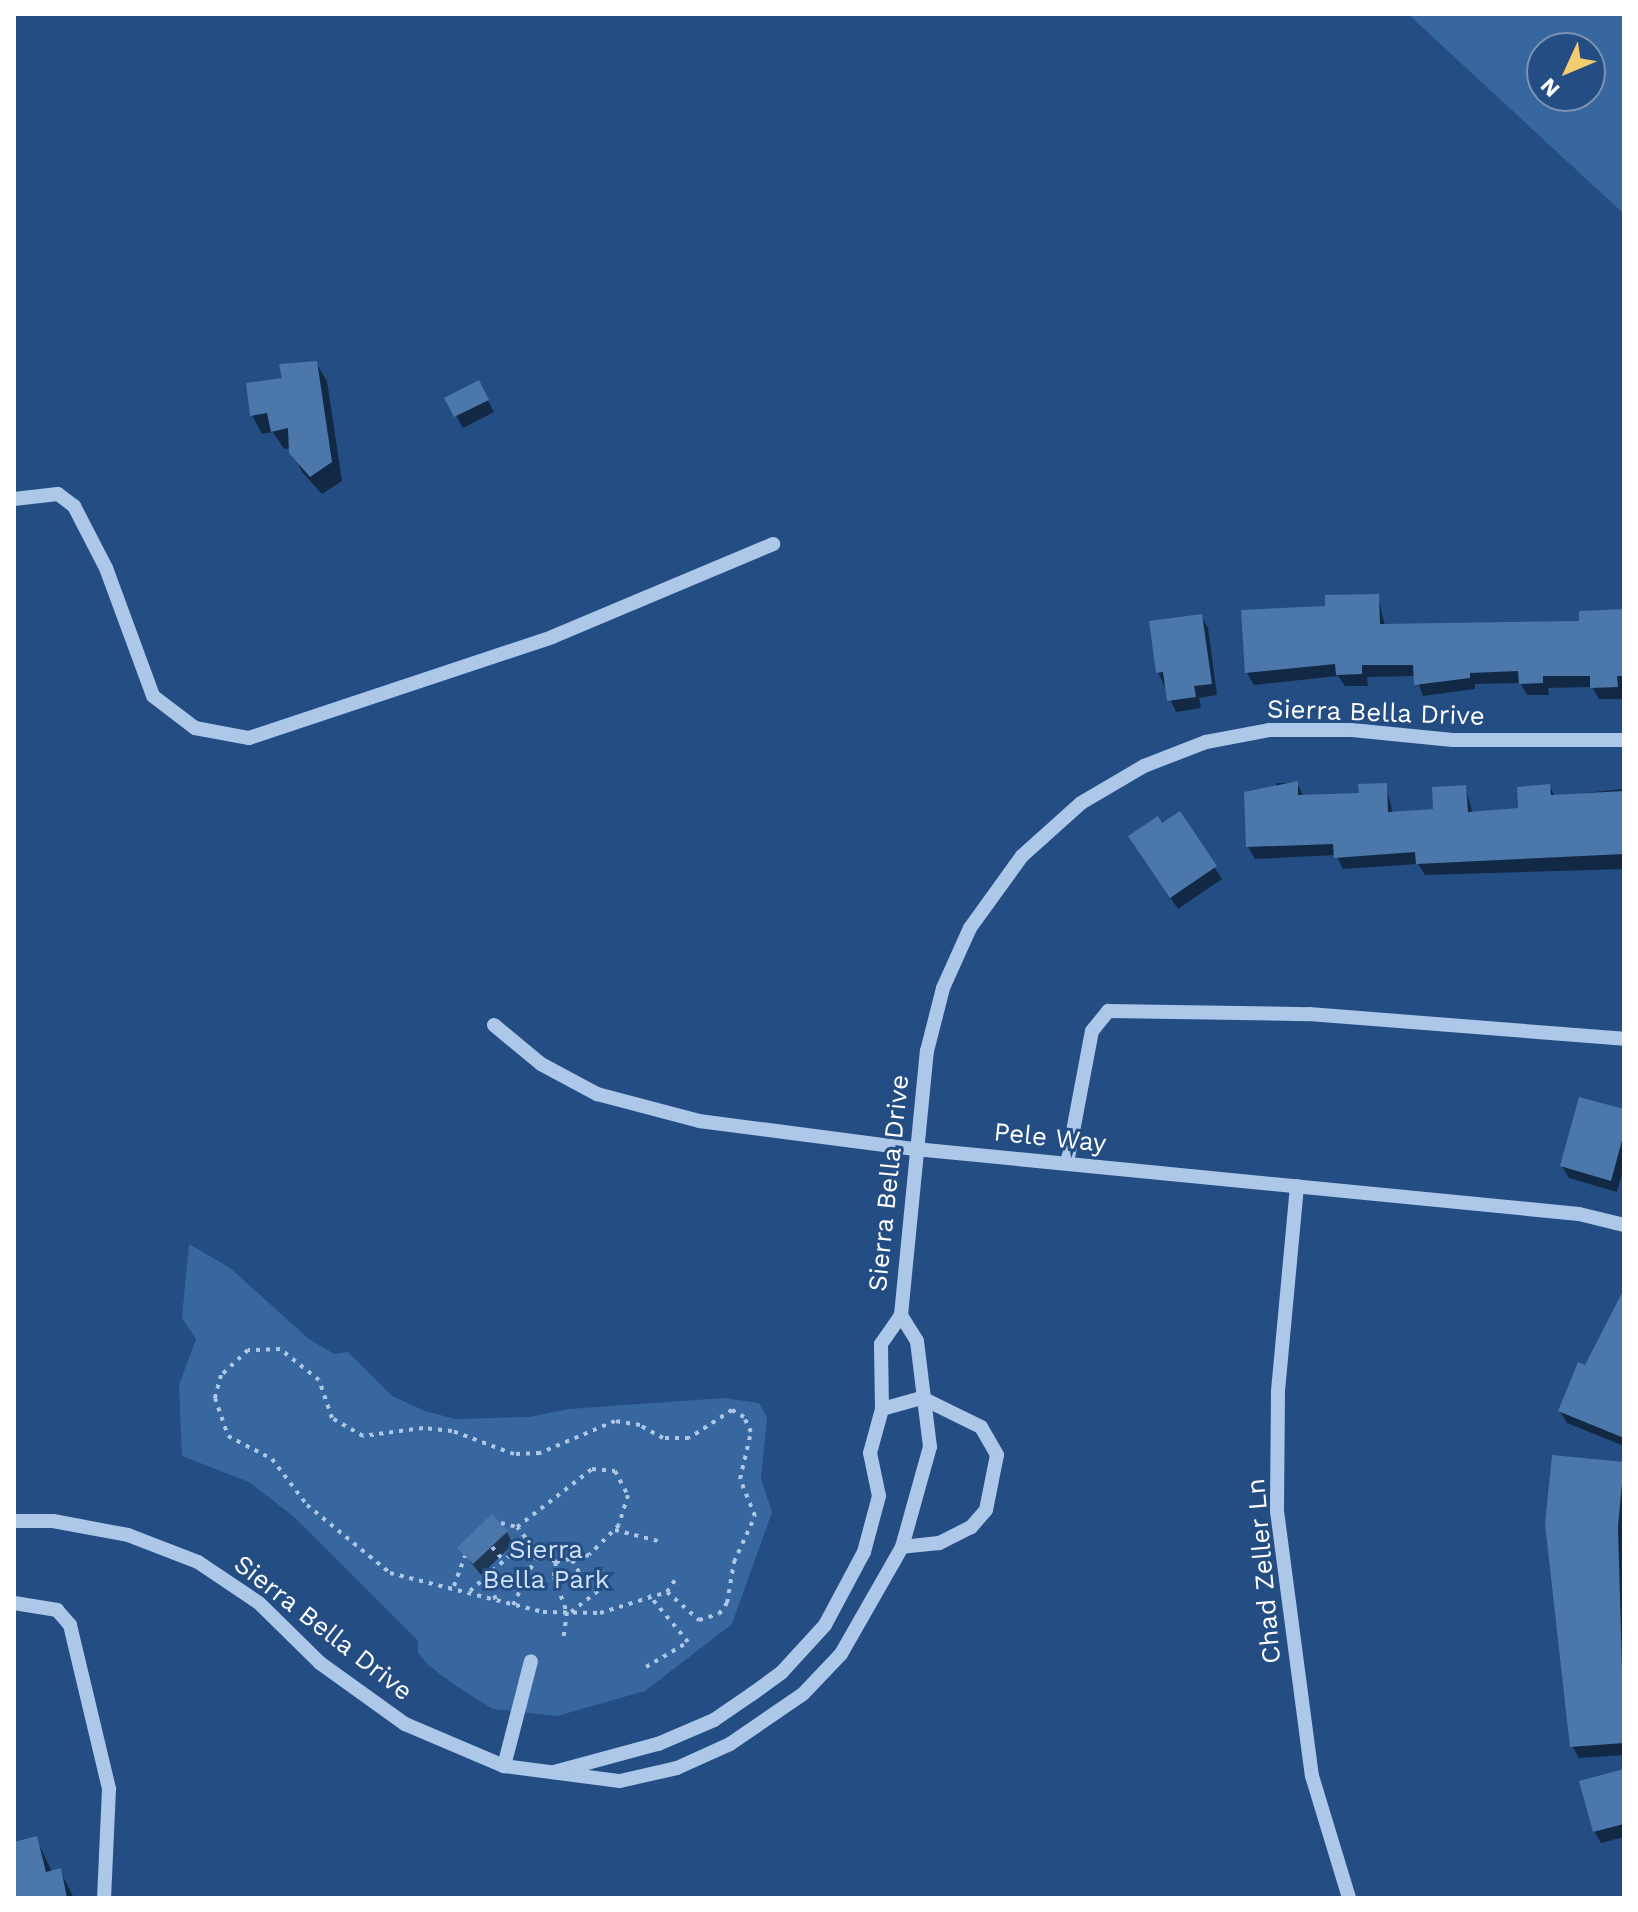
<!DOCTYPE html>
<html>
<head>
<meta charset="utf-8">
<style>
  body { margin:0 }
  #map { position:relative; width:1638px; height:1912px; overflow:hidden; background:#234d83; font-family:"Work Sans",sans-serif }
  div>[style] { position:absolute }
  .green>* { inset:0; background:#3867a0 }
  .shadow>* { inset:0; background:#0007 }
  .building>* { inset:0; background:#4c77ab }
  .path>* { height:4px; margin-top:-2px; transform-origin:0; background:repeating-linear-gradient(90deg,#acc7e8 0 4px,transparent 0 10px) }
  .minor>* { height:14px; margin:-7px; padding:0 7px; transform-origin:7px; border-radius:7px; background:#acc7e8 }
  span { translate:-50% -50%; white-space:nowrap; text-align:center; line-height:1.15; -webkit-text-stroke:6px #234d83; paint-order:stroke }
  .street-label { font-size:26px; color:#fff }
  .park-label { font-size:26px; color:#cfe1f6 }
  .frame { position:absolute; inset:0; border:16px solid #fff; pointer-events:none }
  .north { position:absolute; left:1526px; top:32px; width:80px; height:80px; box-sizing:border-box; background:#234d83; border:2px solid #7b94b5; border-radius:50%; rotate:226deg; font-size:22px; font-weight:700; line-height:32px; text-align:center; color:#fff }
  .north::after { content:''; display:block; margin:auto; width:28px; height:36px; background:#f2cc6f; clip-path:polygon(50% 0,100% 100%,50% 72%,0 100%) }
</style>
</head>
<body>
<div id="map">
  <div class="green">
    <i style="clip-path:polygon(evenodd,1409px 14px,1624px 14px,1624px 214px,1408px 14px,1409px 14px,1542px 48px,1590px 48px,1590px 96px,1542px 96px,1542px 48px)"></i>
    <i style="clip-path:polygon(189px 1244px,230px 1268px,309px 1339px,334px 1354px,348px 1352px,392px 1396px,425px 1411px,455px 1419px,530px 1417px,569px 1409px,724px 1398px,759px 1403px,767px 1417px,761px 1479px,772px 1512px,732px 1624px,645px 1691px,557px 1716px,493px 1709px,456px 1686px,427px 1664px,418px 1653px,418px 1641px,293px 1516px,249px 1482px,182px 1456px,179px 1385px,196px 1339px,182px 1318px)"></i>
  </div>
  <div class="shadow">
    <i style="clip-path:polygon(316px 363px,327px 381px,342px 481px,322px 494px,302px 472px,291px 448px,284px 449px,273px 432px,262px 434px,252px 415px,284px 380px)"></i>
    <i style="clip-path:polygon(485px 395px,494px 412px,463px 428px,447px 399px)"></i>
    <i style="clip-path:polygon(1378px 596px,1385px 626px,1581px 623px,1624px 611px,1623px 699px,1599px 699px,1592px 687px,1548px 688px,1549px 695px,1527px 695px,1520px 683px,1475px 684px,1475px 689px,1423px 696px,1416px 676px,1367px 677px,1368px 686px,1345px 686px,1338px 676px,1254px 685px,1247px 673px,1243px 612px,1327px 608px)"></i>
    <i style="clip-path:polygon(1201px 616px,1208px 628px,1217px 695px,1199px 698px,1201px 708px,1176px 712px,1158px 672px)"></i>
    <i style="clip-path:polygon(1277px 783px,1297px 783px,1304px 797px,1362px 795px,1386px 785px,1393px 814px,1436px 811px,1465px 787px,1473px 814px,1520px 810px,1549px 786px,1555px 796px,1624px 789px,1624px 869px,1425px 875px,1418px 864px,1343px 869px,1336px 855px,1255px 859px,1248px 847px)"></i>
    <i style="clip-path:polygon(1179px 814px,1222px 879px,1178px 909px,1137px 848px)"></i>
    <i style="clip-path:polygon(1624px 1111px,1624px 1167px,1617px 1192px,1569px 1178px,1562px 1166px)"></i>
    <i style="clip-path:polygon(1624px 1304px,1624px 1446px,1567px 1423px,1560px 1411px)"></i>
    <i style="clip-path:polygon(1623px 1464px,1624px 1755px,1579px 1758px,1572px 1746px)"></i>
    <i style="clip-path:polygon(507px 1532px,513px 1544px,481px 1575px,460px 1549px)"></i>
    <i style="clip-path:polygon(1624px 1771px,1624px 1837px,1601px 1843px,1594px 1831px)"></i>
    <i style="clip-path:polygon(36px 1838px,52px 1872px,60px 1871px,74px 1898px,14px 1898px,14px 1844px)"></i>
  </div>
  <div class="building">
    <i style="clip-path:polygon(317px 361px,332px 462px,310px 477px,289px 453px,288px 428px,271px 432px,267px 413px,250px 416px,246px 383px,282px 378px,279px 364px)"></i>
    <i style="clip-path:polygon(479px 380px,489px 400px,454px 417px,444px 398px)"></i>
    <i style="clip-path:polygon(1379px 594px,1380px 624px,1579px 621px,1579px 611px,1624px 609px,1624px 676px,1617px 676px,1618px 687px,1590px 688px,1590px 676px,1543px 676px,1543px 683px,1519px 684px,1518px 671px,1470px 673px,1470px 678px,1414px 685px,1413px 665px,1362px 665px,1362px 674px,1336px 675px,1335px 664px,1245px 673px,1241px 610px,1325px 606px,1325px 595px)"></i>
    <i style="clip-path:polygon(1202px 614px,1212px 684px,1194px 686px,1196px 697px,1167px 701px,1163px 672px,1156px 673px,1149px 621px)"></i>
    <i style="clip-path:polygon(1298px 781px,1298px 795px,1359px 793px,1358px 784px,1387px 783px,1388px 812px,1433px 809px,1432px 787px,1466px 785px,1468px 812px,1518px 808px,1517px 787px,1550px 784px,1551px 795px,1624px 791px,1624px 854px,1416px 864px,1415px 852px,1334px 858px,1333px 844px,1246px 847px,1244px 792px)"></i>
    <i style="clip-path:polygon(1180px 811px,1217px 866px,1170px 898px,1128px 836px,1158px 816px,1162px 823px)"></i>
    <i style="clip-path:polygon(1579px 1097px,1624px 1109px,1624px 1133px,1611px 1181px,1560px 1166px)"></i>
    <i style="clip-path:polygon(1624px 1289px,1624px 1438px,1558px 1411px,1578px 1362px,1585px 1365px)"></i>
    <i style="clip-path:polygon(1552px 1455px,1624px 1462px,1618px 1526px,1624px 1743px,1570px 1747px,1545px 1524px)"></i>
    <i style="clip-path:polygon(492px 1514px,508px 1531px,473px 1564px,457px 1548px)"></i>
    <i style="clip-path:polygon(1624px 1769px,1624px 1824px,1593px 1832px,1579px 1781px)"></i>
    <i style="clip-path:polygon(37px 1836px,46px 1872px,61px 1868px,67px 1898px,14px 1898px,14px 1842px)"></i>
  </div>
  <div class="path">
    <i style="left:501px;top:1523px;width:16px;rotate:14deg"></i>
    <i style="left:615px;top:1530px;width:49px;rotate:14.3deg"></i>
    <i style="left:492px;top:1547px;width:20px;rotate:49deg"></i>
    <i style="left:572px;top:1560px;width:39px;rotate:60deg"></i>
    <i style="left:556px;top:1562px;width:20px;rotate:-153deg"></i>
    <i style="left:538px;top:1553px;width:33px;rotate:-129deg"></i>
    <i style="left:517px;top:1527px;width:95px;rotate:-37.7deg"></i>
    <i style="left:592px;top:1469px;width:23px;rotate:5deg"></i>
    <i style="left:615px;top:1471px;width:27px;rotate:62deg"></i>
    <i style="left:628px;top:1495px;width:31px;rotate:107deg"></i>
    <i style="left:619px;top:1525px;width:42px;rotate:135deg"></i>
    <i style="left:589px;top:1555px;width:34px;rotate:168deg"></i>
    <i style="left:556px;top:1562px;width:15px;rotate:98deg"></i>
    <i style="left:554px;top:1577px;width:37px;rotate:70deg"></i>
    <i style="left:567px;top:1612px;width:28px;rotate:98deg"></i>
    <i style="left:490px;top:1576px;width:26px;rotate:77deg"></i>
    <i style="left:454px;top:1586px;width:32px;rotate:-70deg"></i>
    <i style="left:470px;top:1591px;width:75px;rotate:-41.8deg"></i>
    <i style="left:667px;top:1592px;width:43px;rotate:41.2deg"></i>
    <i style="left:699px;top:1620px;width:21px;rotate:-17deg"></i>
    <i style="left:719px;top:1614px;width:14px;rotate:-54deg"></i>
    <i style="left:727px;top:1603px;width:42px;rotate:-80.3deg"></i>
    <i style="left:734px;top:1562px;width:51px;rotate:-65.5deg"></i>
    <i style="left:755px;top:1516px;width:40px;rotate:-112deg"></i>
    <i style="left:740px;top:1479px;width:48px;rotate:-76.8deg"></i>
    <i style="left:751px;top:1432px;width:17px;rotate:-115deg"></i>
    <i style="left:744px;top:1417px;width:14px;rotate:-150deg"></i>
    <i style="left:732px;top:1410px;width:51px;rotate:146.9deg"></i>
    <i style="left:689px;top:1438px;width:26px;rotate:180deg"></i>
    <i style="left:663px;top:1438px;width:26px;rotate:-151deg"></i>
    <i style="left:640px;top:1425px;width:25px;rotate:-171deg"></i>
    <i style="left:615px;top:1421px;width:82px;rotate:156.9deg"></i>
    <i style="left:540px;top:1453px;width:26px;rotate:178deg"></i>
    <i style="left:514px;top:1454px;width:66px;rotate:-159.6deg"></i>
    <i style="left:452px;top:1431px;width:29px;rotate:-174deg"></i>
    <i style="left:423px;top:1428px;width:61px;rotate:172.4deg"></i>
    <i style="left:363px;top:1436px;width:36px;rotate:-150deg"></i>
    <i style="left:332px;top:1418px;width:40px;rotate:-108.9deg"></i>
    <i style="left:319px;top:1380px;width:50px;rotate:-141.5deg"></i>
    <i style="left:280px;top:1349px;width:32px;rotate:178deg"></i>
    <i style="left:248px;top:1350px;width:37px;rotate:137deg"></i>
    <i style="left:221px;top:1375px;width:24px;rotate:105deg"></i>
    <i style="left:215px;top:1398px;width:40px;rotate:71.1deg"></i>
    <i style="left:228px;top:1436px;width:50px;rotate:27.6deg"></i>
    <i style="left:272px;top:1459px;width:58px;rotate:52.7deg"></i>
    <i style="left:307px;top:1505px;width:107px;rotate:39.3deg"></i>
    <i style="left:390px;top:1573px;width:158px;rotate:14.3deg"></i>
    <i style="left:543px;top:1612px;width:57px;rotate:1deg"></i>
    <i style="left:600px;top:1613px;width:70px;rotate:-17.4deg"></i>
    <i style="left:667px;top:1592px;width:14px;rotate:-56deg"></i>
    <i style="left:513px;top:1605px;width:58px;rotate:-64.3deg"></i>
    <i style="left:571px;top:1612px;width:37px;rotate:-38deg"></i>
    <i style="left:646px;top:1667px;width:49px;rotate:-30.8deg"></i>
    <i style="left:688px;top:1642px;width:61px;rotate:-129.7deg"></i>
  </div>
  <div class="minor">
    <i style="left:14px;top:499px;width:44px;rotate:-6.5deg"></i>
    <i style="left:58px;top:494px;width:20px;rotate:37deg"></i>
    <i style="left:74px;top:506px;width:70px;rotate:62.7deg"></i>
    <i style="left:106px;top:568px;width:136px;rotate:69.8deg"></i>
    <i style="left:153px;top:696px;width:53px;rotate:37.3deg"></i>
    <i style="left:195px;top:728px;width:55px;rotate:10.5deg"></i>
    <i style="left:249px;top:738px;width:319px;rotate:-18.4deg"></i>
    <i style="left:552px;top:637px;width:240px;rotate:-22.8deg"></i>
    <i style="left:494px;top:1025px;width:61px;rotate:39.7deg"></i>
    <i style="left:541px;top:1064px;width:64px;rotate:28.2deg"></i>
    <i style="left:597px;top:1094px;width:106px;rotate:14.8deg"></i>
    <i style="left:699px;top:1121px;width:218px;rotate:7.4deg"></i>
    <i style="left:915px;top:1149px;width:667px;rotate:5.59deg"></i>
    <i style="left:1579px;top:1214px;width:46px;rotate:13.7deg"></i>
    <i style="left:1067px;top:1163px;width:134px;rotate:-79.3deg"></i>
    <i style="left:1092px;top:1031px;width:26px;rotate:-51deg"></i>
    <i style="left:1108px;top:1011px;width:201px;rotate:0.9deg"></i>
    <i style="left:1309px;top:1014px;width:316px;rotate:4.5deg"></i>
    <i style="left:1297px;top:1186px;width:206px;rotate:95.3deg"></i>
    <i style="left:1278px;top:1391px;width:120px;rotate:90.5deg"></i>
    <i style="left:1277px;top:1511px;width:267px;rotate:82.5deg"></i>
    <i style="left:1312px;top:1776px;width:127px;rotate:73.1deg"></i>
    <i style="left:882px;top:1409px;width:41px;rotate:-15.4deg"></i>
    <i style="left:922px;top:1398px;width:66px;rotate:26.2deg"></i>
    <i style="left:981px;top:1427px;width:32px;rotate:60deg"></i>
    <i style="left:997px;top:1455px;width:56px;rotate:101.3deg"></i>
    <i style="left:986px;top:1510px;width:23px;rotate:131deg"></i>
    <i style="left:971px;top:1527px;width:36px;rotate:153deg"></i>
    <i style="left:939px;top:1543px;width:37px;rotate:174deg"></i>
    <i style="left:14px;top:1521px;width:39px"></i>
    <i style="left:53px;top:1521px;width:76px;rotate:10.6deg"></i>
    <i style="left:128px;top:1535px;width:75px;rotate:21.1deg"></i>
    <i style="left:198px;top:1562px;width:73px;rotate:33.9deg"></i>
    <i style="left:259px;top:1603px;width:86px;rotate:44.5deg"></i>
    <i style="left:320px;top:1663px;width:105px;rotate:35.7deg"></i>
    <i style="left:405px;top:1724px;width:108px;rotate:23deg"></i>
    <i style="left:504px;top:1766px;width:117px;rotate:7.4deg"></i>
    <i style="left:620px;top:1781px;width:58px;rotate:-12.8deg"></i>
    <i style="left:677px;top:1768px;width:58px;rotate:-24.4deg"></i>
    <i style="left:730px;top:1744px;width:88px;rotate:-34.4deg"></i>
    <i style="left:803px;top:1694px;width:55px;rotate:-46.5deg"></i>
    <i style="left:841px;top:1654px;width:123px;rotate:-60.3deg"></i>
    <i style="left:902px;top:1547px;width:104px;rotate:-74.4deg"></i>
    <i style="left:930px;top:1447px;width:107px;rotate:-97deg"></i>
    <i style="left:917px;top:1341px;width:31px;rotate:-122deg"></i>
    <i style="left:14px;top:1603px;width:44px;rotate:9.2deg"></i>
    <i style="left:57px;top:1610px;width:20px;rotate:49deg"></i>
    <i style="left:70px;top:1625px;width:169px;rotate:76.6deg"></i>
    <i style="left:109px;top:1789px;width:109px;rotate:92.6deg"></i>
    <i style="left:504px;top:1766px;width:108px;rotate:-75.6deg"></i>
    <i style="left:554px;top:1772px;width:108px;rotate:-15.1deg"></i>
    <i style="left:658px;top:1744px;width:61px;rotate:-23.2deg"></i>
    <i style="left:714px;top:1720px;width:46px;rotate:-34.4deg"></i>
    <i style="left:752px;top:1694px;width:37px;rotate:-36deg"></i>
    <i style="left:782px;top:1672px;width:64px;rotate:-47.5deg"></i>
    <i style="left:825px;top:1625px;width:83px;rotate:-61.9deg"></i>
    <i style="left:864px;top:1552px;width:58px;rotate:-75deg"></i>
    <i style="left:879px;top:1496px;width:44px;rotate:-101.8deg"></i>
    <i style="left:870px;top:1453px;width:46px;rotate:-74.7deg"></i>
    <i style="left:882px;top:1409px;width:65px;rotate:-90.9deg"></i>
    <i style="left:881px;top:1344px;width:35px;rotate:-55deg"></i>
    <i style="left:901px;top:1315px;width:265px;rotate:-84.4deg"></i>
    <i style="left:927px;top:1051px;width:65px;rotate:-75.7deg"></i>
    <i style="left:943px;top:988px;width:66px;rotate:-65.8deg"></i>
    <i style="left:970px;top:928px;width:89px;rotate:-54.2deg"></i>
    <i style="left:1022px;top:856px;width:79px;rotate:-41.9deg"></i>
    <i style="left:1081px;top:803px;width:73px;rotate:-30.4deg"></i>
    <i style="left:1144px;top:766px;width:66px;rotate:-21.2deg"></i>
    <i style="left:1206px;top:742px;width:64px;rotate:-10.8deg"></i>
    <i style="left:1269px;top:730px;width:83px"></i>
    <i style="left:1352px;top:730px;width:101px;rotate:5.7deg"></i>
    <i style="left:1453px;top:740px;width:171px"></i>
  </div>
  <div class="street-label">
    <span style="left:1376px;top:713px;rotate:2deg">Sierra Bella Drive</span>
    <span style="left:1050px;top:1138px;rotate:6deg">Pele Way</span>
    <span style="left:889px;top:1183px;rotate:-84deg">Sierra Bella Drive</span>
    <span style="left:1264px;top:1571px;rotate:-95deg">Chad Zeller Ln</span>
    <span style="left:323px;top:1628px;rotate:38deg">Sierra Bella Drive</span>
  </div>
  <div class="park-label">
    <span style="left:546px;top:1565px">Sierra<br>Bella Park</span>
  </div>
  <div class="frame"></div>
  <div class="north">N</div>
</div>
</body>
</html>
